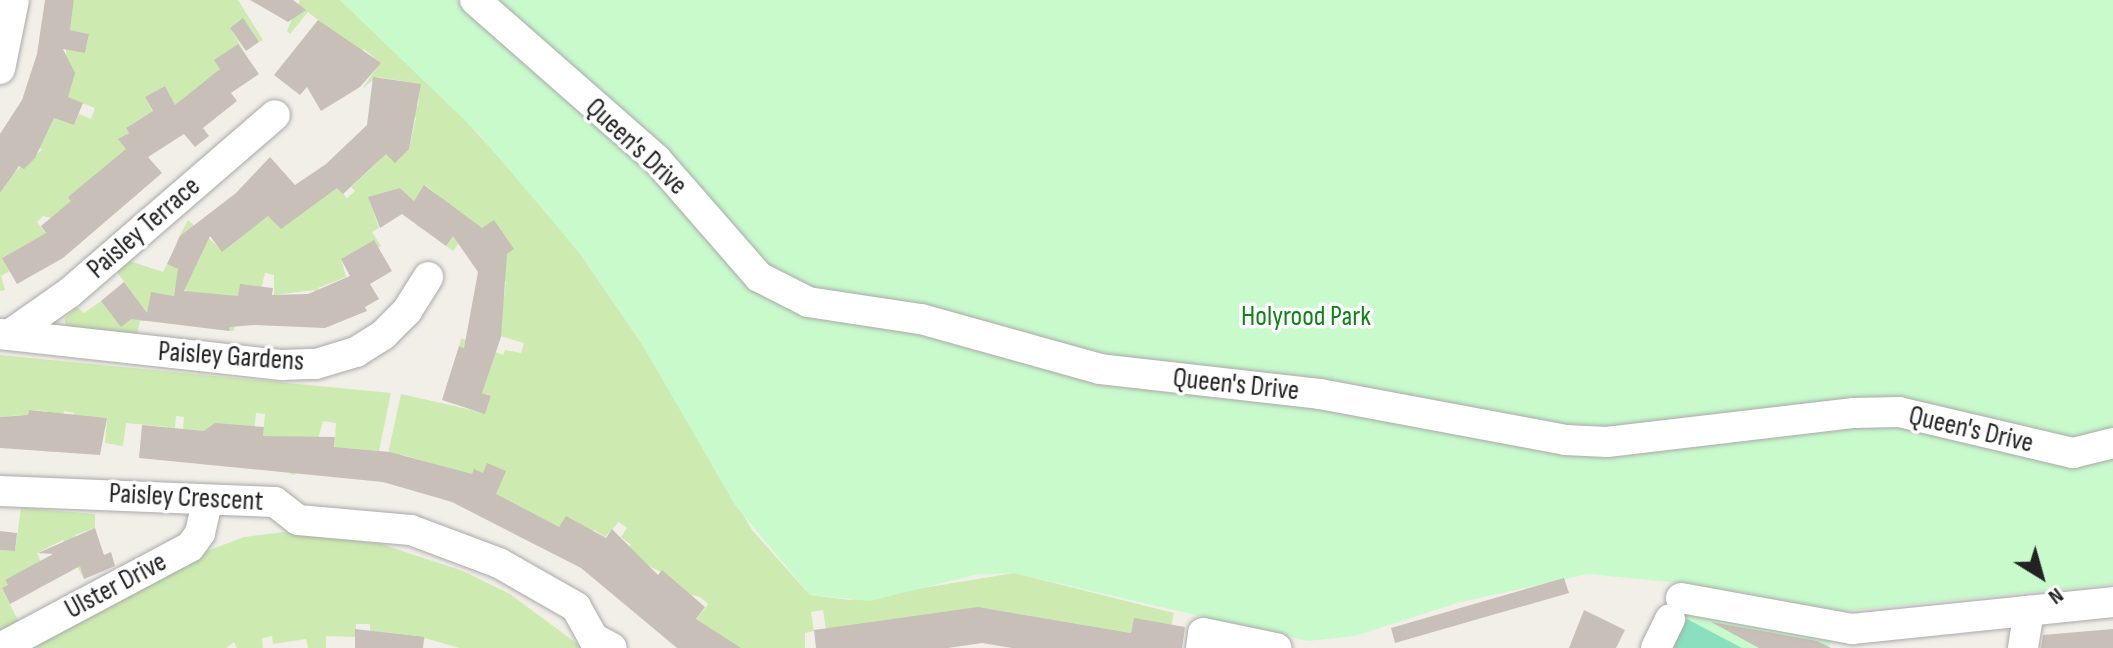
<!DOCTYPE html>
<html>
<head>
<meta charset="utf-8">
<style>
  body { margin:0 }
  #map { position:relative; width:2113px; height:648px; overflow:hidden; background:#f2efe9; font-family:"Sofia Sans Condensed",sans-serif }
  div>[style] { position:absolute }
  .grass>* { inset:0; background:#cdebb0 }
  .park>* { inset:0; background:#c8facc }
  .pitch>* { inset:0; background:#88e0be }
  .building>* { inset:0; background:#c7bfb8 }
  .roads { filter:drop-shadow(0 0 2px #a9a9a9) drop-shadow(0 0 2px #a9a9a9) }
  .minor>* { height:30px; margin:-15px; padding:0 15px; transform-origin:15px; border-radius:15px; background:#fff }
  span { translate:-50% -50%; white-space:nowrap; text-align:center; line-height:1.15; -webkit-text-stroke:7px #fff; paint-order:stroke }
  .street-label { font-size:28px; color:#222 }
  .park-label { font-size:28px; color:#0c8416 }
  .north { position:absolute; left:2001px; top:536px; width:80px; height:80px; -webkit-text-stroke:6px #fff; paint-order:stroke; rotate:143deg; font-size:22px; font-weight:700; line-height:32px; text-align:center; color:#222 }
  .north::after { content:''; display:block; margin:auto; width:28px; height:36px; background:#222; clip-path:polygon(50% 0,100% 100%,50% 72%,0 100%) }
</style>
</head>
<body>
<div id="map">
  <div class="grass">
    <i style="clip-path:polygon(74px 0,238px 0,263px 40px,259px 42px,243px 19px,230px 28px,248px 58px,220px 97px,225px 110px,202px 83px,178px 111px,165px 86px,145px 97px,158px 122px,148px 114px,126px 128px,129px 133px,119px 140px,152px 178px,103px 168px,77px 195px,68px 196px,94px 228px,43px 216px,37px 222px,57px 248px,41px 236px,3px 257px,10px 271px,1px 276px,5px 290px,0 291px,0 193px,5px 186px,0 183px,42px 150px,26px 138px,41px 128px,48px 131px,54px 118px,74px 125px,79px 114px,91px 119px,95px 108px,66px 97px,66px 49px,85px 53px,89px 34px,70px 30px)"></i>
    <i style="clip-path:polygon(300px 0,340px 0,454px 108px,518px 178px,581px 255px,642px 344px,752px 530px,810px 595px,850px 600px,1014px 573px,1174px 613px,1171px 627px,1185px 630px,1183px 640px,1148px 621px,1134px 619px,1131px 633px,990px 609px,980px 643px,826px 629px,823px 610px,811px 612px,814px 631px,805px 633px,805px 648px,740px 648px,696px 620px,708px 604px,700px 597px,692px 595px,678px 610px,640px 610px,670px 576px,623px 554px,631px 545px,621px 537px,627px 528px,619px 522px,605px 537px,594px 530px,588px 539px,553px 537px,479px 488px,479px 471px,472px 475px,400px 454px,391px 484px,382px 482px,401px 394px,485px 413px,491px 396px,474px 390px,485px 354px,459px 346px,461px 338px,503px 355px,505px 350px,521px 353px,524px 343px,497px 335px,500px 316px,470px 311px,503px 304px,506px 282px,461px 240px,453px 251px,446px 246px,445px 201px,424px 230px,416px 225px,437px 194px,425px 185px,414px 201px,400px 188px,369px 199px,379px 228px,372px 232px,381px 246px,372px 252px,367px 244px,341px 259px,346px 277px,318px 288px,332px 325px,326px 327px,315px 290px,274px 295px,274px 275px,265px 273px,261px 290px,240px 285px,234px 331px,229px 331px,232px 296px,184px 303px,186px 290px,175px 288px,174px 296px,151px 293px,146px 321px,140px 321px,137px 335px,67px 328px,64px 319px,77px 307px,84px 313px,101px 301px,121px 326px,137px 300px,117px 272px,130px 261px,163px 272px,167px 264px,191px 275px,202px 253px,177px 241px,188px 220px,223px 251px,247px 232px,227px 200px,241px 215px,266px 213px,281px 229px,298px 214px,270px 183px,284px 172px,308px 207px,328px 177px,347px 198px,355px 191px,351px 187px,378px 162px,355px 137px,409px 149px,416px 117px,402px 115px,403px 105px,418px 106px,420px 84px,377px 77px,362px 89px,380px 63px,364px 49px,344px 73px,326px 26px,308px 12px,290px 34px,287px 31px)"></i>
    <i style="clip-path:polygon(0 355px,391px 393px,379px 451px,346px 448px,334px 455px,336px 423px,323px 421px,314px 453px,297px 452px,295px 475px,290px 474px,290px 438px,263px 436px,265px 414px,256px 413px,251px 465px,209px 432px,183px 429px,184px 417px,176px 416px,172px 458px,168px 427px,126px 423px,123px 446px,105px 443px,107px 418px,95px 417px,94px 425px,73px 423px,74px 413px,64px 411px,62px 422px,55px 422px,52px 452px,43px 451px,47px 411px,29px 410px,28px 420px,22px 415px,0 417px)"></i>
    <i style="clip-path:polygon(21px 508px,95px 514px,95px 528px,75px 535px,84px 579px,63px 540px,37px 553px,41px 562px,5px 580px,8px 585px,2px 589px,19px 622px,0 632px,0 550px,15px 551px)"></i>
    <i style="clip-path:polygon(284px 532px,381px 544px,463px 571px,510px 594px,583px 648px,459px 648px,425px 638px,422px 648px,370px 637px,370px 624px,356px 624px,355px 637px,326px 636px,326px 648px,308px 648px,306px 639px,273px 644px,272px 636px,262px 638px,263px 648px,237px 648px,234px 642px,226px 648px,19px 648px,202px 553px,244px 537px)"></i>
  </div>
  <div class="park">
    <i style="clip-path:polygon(340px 0,2113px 0,2113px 584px,1835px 612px,1679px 583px,1588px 574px,1457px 603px,1355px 636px,1308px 641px,1014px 573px,975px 575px,870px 601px,810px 595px,735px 505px,642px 344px,581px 255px,480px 135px)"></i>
    <i style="clip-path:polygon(1682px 613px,1829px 637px,1831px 641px,1829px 648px,1665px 648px)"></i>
  </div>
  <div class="pitch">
    <i style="clip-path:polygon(1687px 619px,1742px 648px,1672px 648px)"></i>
  </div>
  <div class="building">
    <i style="clip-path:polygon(45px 0,74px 0,70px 30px,89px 34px,85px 53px,63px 49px,75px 73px,68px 97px,83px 103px,74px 125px,54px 118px,35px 158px,24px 169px,19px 166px,0 193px,0 134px,22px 100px,37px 54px)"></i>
    <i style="clip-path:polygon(250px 0,293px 0,306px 10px,288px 22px)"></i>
    <i style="clip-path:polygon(243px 18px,259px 42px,246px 51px,230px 28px)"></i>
    <i style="clip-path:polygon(318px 20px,381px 63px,360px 87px,321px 111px,307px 87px,300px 95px,274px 75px)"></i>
    <i style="clip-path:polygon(238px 44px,259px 74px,231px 93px,237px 101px,203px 128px,209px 136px,195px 147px,184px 134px,148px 157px,162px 173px,63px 258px,17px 284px,2px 258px,46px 233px,41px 226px,71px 201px,68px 197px,126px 149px,118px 139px,129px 133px,126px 128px,153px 111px,145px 97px,165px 86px,175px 105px,220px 69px,214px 60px)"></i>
    <i style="clip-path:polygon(373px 77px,421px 84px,409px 149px,395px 163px,386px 154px,343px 194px,337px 188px,281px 229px,268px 216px,222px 252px,210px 236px,184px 291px,238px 296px,240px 284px,273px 288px,272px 295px,308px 294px,350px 276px,341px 259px,374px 240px,392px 271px,370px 284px,379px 299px,365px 307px,367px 311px,325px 328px,254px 325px,230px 327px,229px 331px,131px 319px,121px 327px,101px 301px,124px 282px,147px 313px,151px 292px,174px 296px,178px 269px,167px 264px,180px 236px,236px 193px,270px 157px,295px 185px,326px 164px,367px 125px)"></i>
    <i style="clip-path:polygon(424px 185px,482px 228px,494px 220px,514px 249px,507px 254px,501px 337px,482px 393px,491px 396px,485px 414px,442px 400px,459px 346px,464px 348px,478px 272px,453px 236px,446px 246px,402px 214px,380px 228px,368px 197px,400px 188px,414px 201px)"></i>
    <i style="clip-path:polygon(29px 410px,107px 418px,100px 455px,0 448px,0 417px,28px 415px)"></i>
    <i style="clip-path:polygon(215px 423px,264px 427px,263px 436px,335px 437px,334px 447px,390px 452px,472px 474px,474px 469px,483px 473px,487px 463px,506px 471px,496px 494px,559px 527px,566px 516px,606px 538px,612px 529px,658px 575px,662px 570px,705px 607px,696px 619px,741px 648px,677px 648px,581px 568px,452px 502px,383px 482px,139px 458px,142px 425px,204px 431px)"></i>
    <i style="clip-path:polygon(95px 528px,104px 555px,111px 552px,115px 566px,84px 579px,80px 566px,10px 604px,2px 588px,8px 585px,5px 580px,53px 554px,38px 553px)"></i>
    <i style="clip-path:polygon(0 531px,17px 533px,15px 551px,0 550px)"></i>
    <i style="clip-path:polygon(1564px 578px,1569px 593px,1395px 643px,1391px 628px)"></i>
    <i style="clip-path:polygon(978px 607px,1131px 633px,1134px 618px,1185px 627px,1182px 648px,1012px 648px,982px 643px,948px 648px,816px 648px,814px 630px)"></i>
    <i style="clip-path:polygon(1584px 610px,1625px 630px,1616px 648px,1569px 648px)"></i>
    <i style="clip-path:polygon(1711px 622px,1817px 641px,1831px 648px,1759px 648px)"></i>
    <i style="clip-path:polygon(355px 629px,424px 637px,423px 648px,355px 648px)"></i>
    <i style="clip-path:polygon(2113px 629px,2113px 648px,2041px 648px,2043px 635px)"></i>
  </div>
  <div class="roads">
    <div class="minor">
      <i style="left:475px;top:0;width:242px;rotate:41.3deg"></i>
      <i style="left:657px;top:160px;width:155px;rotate:48.9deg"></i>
      <i style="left:759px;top:277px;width:55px;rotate:27deg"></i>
      <i style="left:808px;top:302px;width:114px;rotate:8.6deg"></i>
      <i style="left:921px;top:319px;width:186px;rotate:15.6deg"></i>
      <i style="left:1100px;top:369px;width:221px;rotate:6.5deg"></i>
      <i style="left:1320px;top:394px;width:249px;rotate:10.6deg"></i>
      <i style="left:1565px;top:440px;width:42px;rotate:2.7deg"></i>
      <i style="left:1607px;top:442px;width:249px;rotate:-6.7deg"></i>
      <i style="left:1854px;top:413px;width:45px;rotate:-1.3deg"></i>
      <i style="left:1899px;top:412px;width:179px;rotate:13.3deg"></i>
      <i style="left:2073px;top:453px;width:41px;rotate:-14deg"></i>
      <i style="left:0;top:69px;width:70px;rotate:-78.5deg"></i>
      <i style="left:0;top:334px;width:284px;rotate:6.3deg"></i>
      <i style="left:282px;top:365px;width:34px;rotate:-2deg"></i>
      <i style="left:316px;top:364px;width:42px;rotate:-16.7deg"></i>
      <i style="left:356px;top:352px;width:32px;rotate:-32deg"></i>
      <i style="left:383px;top:335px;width:34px;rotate:-45deg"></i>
      <i style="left:407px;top:311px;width:40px;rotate:-58deg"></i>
      <i style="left:9px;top:335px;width:73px;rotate:-35deg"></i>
      <i style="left:69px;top:293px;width:272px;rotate:-40.8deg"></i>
      <i style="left:0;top:491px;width:275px;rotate:2.3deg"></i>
      <i style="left:275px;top:502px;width:29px;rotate:38deg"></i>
      <i style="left:298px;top:520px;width:113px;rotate:5.1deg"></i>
      <i style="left:411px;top:530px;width:94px;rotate:20.6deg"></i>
      <i style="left:499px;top:563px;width:89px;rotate:29.7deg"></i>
      <i style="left:576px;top:607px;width:35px;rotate:61deg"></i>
      <i style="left:593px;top:638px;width:21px;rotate:28deg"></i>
      <i style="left:1681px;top:598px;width:174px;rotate:10.3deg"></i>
      <i style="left:1852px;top:629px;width:262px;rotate:-5.9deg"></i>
      <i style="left:0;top:648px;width:215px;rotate:-28deg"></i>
      <i style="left:190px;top:547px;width:17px;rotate:-54deg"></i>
      <i style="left:200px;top:533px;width:31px;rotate:-77deg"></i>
      <i style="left:1201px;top:648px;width:15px;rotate:-82deg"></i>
      <i style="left:1203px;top:633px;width:75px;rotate:11.6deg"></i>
      <i style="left:1656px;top:648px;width:32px;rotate:-64deg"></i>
      <i style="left:2023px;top:648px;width:38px;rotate:-81deg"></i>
    </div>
  </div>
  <div class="street-label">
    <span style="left:636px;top:147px;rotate:43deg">Queen's Drive</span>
    <span style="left:144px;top:228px;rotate:-41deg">Paisley Terrace</span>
    <span style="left:231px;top:357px;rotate:4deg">Paisley Gardens</span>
    <span style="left:1236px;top:385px;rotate:6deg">Queen's Drive</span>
    <span style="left:1971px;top:430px;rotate:13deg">Queen's Drive</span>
    <span style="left:186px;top:498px;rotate:3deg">Paisley Crescent</span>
    <span style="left:116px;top:586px;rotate:-28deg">Ulster Drive</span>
  </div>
  <div class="park-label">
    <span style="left:1306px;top:317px">Holyrood Park</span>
  </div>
  <div class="north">N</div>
</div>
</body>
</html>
